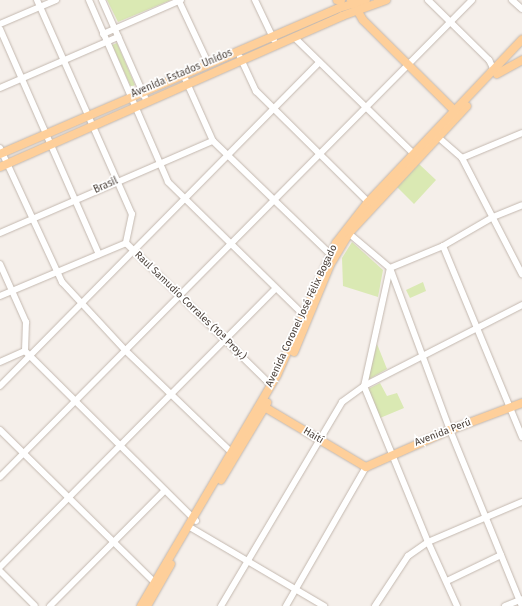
<!DOCTYPE html>
<html>
<head>
<meta charset="utf-8">
<style>
  body { margin:0 }
  #map { position:relative; width:522px; height:606px; overflow:hidden; background:#f5efea; font-family:"Fira Sans",sans-serif }
  div>[style] { position:absolute }
  .green>* { inset:0; background:#dae9b3 }
  .roads { filter:drop-shadow(0 0 1px #c3b8af) drop-shadow(0 0 1px #c3b8af) }
  .minor>* { height:6px; margin:-3px; padding:0 3px; transform-origin:3px; border-radius:3px; background:#fff }
  .major>* { height:8px; margin:-4px; padding:0 4px; transform-origin:4px; border-radius:4px; background:#fecf9a }
  span { translate:-50% -50%; white-space:nowrap; text-align:center; line-height:1.15; -webkit-text-stroke:3.5px #fff; paint-order:stroke }
  .street-label { font-size:10px; color:#493f38 }
</style>
</head>
<body>
<div id="map">
  <div class="green">
    <i style="clip-path:polygon(107px 0,171px 0,118px 22px)"></i>
    <i style="clip-path:polygon(117px 43px,135px 85px,131px 87px,112px 45px)"></i>
    <i style="clip-path:polygon(419px 164px,436px 180px,414px 204px,397px 187px)"></i>
    <i style="clip-path:polygon(352px 242px,383px 270px,378px 297px,343px 286px,342px 258px)"></i>
    <i style="clip-path:polygon(423px 282px,426px 291px,410px 298px,406px 290px)"></i>
    <i style="clip-path:polygon(377px 344px,387px 369px,369px 379px,368px 378px)"></i>
    <i style="clip-path:polygon(380px 383px,387px 396px,397px 393px,404px 408px,380px 418px,368px 389px)"></i>
  </div>
  <div class="roads">
    <div class="minor">
      <i style="left:37px;top:0;width:234px;rotate:66.1deg"></i>
      <i style="left:132px;top:214px;width:30px;rotate:102deg"></i>
      <i style="left:89px;top:0;width:198px;rotate:66.5deg"></i>
      <i style="left:168px;top:182px;width:190px;rotate:44.4deg"></i>
      <i style="left:102px;top:0;width:111px;rotate:66.2deg"></i>
      <i style="left:255px;top:0;width:44px;rotate:64.6deg"></i>
      <i style="left:428px;top:0;width:86px;rotate:44.5deg"></i>
      <i style="left:489px;top:60px;width:9px;rotate:63deg"></i>
      <i style="left:493px;top:68px;width:6px;rotate:121deg"></i>
      <i style="left:512px;top:0;width:13px;rotate:42deg"></i>
      <i style="left:179px;top:1px;width:68px;rotate:64.9deg"></i>
      <i style="left:0;top:24px;width:61px;rotate:-23.2deg"></i>
      <i style="left:0;top:29px;width:246px;rotate:66.3deg"></i>
      <i style="left:103px;top:34px;width:85px;rotate:-23.6deg"></i>
      <i style="left:294px;top:37px;width:168px;rotate:44.3deg"></i>
      <i style="left:240px;top:57px;width:38px;rotate:65deg"></i>
      <i style="left:256px;top:91px;width:158px;rotate:44.7deg"></i>
      <i style="left:183px;top:74px;width:73px;rotate:65.9deg"></i>
      <i style="left:213px;top:141px;width:167px;rotate:44deg"></i>
      <i style="left:0;top:88px;width:129px;rotate:-23.4deg"></i>
      <i style="left:438px;top:137px;width:32px;rotate:41deg"></i>
      <i style="left:462px;top:158px;width:131px;rotate:62.7deg"></i>
      <i style="left:0;top:148px;width:148px;rotate:65.2deg"></i>
      <i style="left:62px;top:282px;width:93px;rotate:47.2deg"></i>
      <i style="left:125px;top:350px;width:151px;rotate:43.9deg"></i>
      <i style="left:462px;top:158px;width:65px;rotate:-22.6deg"></i>
      <i style="left:346px;top:231px;width:57px;rotate:40.1deg"></i>
      <i style="left:390px;top:268px;width:173px;rotate:69.7deg"></i>
      <i style="left:450px;top:430px;width:190px;rotate:67.8deg"></i>
      <i style="left:0;top:233px;width:232px;rotate:-23.4deg"></i>
      <i style="left:126px;top:243px;width:203px;rotate:44.4deg"></i>
      <i style="left:443px;top:246px;width:207px;rotate:67.5deg"></i>
      <i style="left:0;top:264px;width:64px;rotate:65.9deg"></i>
      <i style="left:26px;top:322px;width:29px;rotate:92deg"></i>
      <i style="left:25px;top:351px;width:241px;rotate:44.8deg"></i>
      <i style="left:390px;top:268px;width:121px;rotate:102.4deg"></i>
      <i style="left:364px;top:386px;width:169px;rotate:67.7deg"></i>
      <i style="left:428px;top:542px;width:70px;rotate:65.6deg"></i>
      <i style="left:390px;top:268px;width:57px;rotate:-22.5deg"></i>
      <i style="left:443px;top:246px;width:58px;rotate:-30.1deg"></i>
      <i style="left:493px;top:217px;width:31px;rotate:-22deg"></i>
      <i style="left:0;top:296px;width:137px;rotate:-22.8deg"></i>
      <i style="left:0;top:362px;width:27px;rotate:-24deg"></i>
      <i style="left:0;top:386px;width:455px;rotate:-45.4deg"></i>
      <i style="left:0;top:430px;width:221px;rotate:44.6deg"></i>
      <i style="left:0;top:477px;width:671px;rotate:-45.3deg"></i>
      <i style="left:188px;top:526px;width:158px;rotate:30.5deg"></i>
      <i style="left:0;top:567px;width:392px;rotate:-45.3deg"></i>
      <i style="left:0;top:571px;width:49px;rotate:45deg"></i>
      <i style="left:447px;top:581px;width:60px;rotate:-25.7deg"></i>
      <i style="left:50px;top:606px;width:163px;rotate:-45.2deg"></i>
      <i style="left:221px;top:606px;width:237px;rotate:-59.3deg"></i>
      <i style="left:342px;top:402px;width:27px;rotate:-36deg"></i>
      <i style="left:364px;top:386px;width:178px;rotate:-27.1deg"></i>
      <i style="left:286px;top:606px;width:160px;rotate:-60.1deg"></i>
      <i style="left:375px;top:606px;width:60px;rotate:-56.6deg"></i>
      <i style="left:408px;top:556px;width:24px;rotate:-35deg"></i>
      <i style="left:428px;top:542px;width:102px;rotate:-23.1deg"></i>
      <i style="left:505px;top:606px;width:18px;rotate:-22deg"></i>
    </div>
    <div class="major">
      <i style="left:337px;top:0;width:4px"></i>
      <i style="left:351px;top:0;width:23px;rotate:59deg"></i>
      <i style="left:363px;top:20px;width:128px;rotate:44.7deg"></i>
      <i style="left:497px;top:74px;width:29px;rotate:-29deg"></i>
      <i style="left:0;top:154px;width:369px;rotate:-23.3deg"></i>
      <i style="left:339px;top:8px;width:28px;rotate:-17deg"></i>
      <i style="left:0;top:167px;width:374px;rotate:-23.8deg"></i>
      <i style="left:342px;top:16px;width:47px;rotate:-20deg"></i>
      <i style="left:294px;top:352px;width:94px;rotate:-67.5deg"></i>
      <i style="left:330px;top:265px;width:37px;rotate:-59deg"></i>
      <i style="left:349px;top:233px;width:173px;rotate:-47.1deg"></i>
      <i style="left:261px;top:405px;width:122px;rotate:30.6deg"></i>
      <i style="left:366px;top:467px;width:92px;rotate:-23.8deg"></i>
      <i style="left:450px;top:430px;width:77px;rotate:-20.6deg"></i>
      <i style="left:221px;top:480px;width:90px;rotate:-59.1deg"></i>
      <i style="left:141px;top:606px;width:268px;rotate:-59.5deg"></i>
      <i style="left:277px;top:375px;width:145px;rotate:-65.9deg"></i>
      <i style="left:336px;top:243px;width:52px;rotate:-52deg"></i>
      <i style="left:368px;top:202px;width:224px;rotate:-46.5deg"></i>
      <i style="left:147px;top:606px;width:48px;rotate:-60.3deg"></i>
    </div>
  </div>
  <div class="street-label">
    <span style="left:182px;top:74px;rotate:-23deg">Avenida Estados Unidos</span>
    <span style="left:106px;top:186px;rotate:-24deg">Brasil</span>
    <span style="left:190px;top:306px;rotate:44deg">Raul Samudio Corrales (10ª Proy.)</span>
    <span style="left:302px;top:316px;rotate:-65deg">Avenida Coronel José Félix Bogado</span>
    <span style="left:443px;top:433px;rotate:-21deg">Avenida Perú</span>
    <span style="left:313px;top:436px;rotate:31deg">Haití</span>
  </div>
</div>
</body>
</html>
